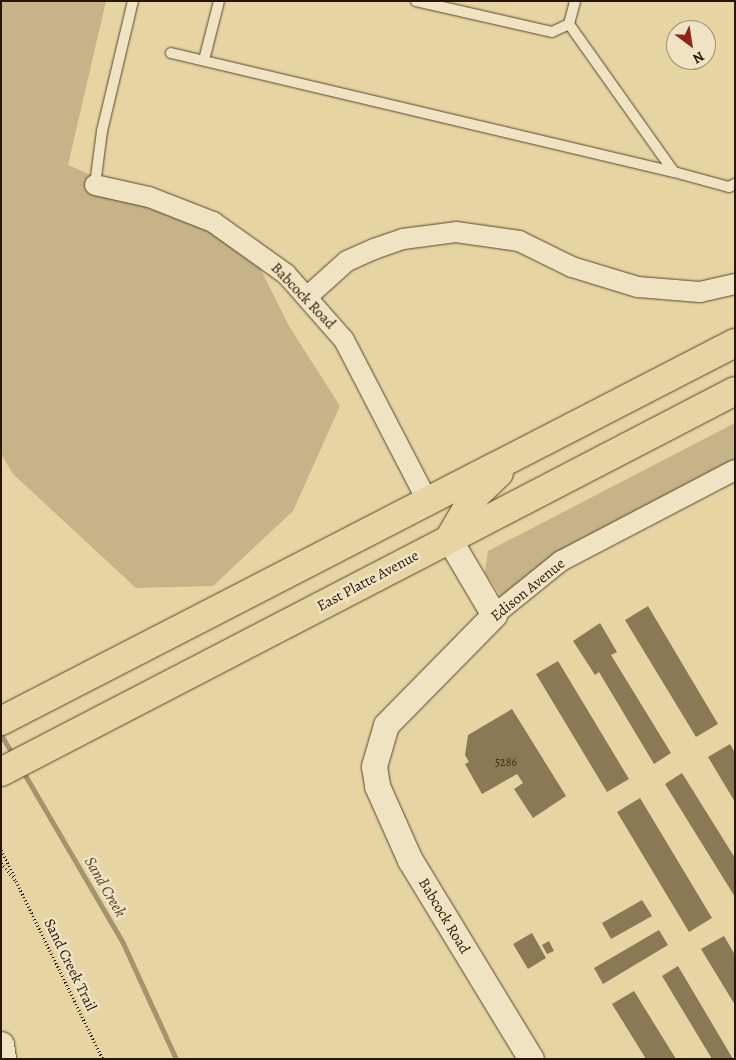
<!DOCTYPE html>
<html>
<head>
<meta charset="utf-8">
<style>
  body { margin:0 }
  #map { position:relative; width:736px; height:1060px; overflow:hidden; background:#e6d4a3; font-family:Alegreya,serif }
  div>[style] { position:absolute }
  .green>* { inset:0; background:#c6b488 }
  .stream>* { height:5px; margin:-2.5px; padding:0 2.5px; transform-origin:2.5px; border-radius:2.5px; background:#a5936d }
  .building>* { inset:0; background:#8b7956 }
  .path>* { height:3px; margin-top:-1.5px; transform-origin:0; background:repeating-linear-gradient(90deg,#281603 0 1px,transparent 0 3.5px) }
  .roads { filter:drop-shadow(0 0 1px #58462b) drop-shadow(0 0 1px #58462b) }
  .service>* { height:10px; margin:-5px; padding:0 5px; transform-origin:5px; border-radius:5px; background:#efe3c3 }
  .minor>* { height:20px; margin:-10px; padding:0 10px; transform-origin:10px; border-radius:10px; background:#efe3c3 }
  .tertiary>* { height:25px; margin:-12.5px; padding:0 12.5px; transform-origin:12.5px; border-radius:12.5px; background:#efe3c3 }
  .trunk>* { height:28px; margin:-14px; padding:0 14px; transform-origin:14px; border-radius:14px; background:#e6d4a3 }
  span { translate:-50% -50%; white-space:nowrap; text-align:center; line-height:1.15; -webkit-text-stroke:5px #efe3c3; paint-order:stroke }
  .number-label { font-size:12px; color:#412f18 }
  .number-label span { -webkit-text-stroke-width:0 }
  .street-label { font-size:15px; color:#281603 }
  .water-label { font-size:16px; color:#5a482d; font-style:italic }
  .frame { position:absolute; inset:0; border:2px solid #281603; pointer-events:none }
  .north { position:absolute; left:666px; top:20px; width:50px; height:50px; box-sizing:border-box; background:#efe3c3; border:1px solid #9f9176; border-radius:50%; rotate:149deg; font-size:14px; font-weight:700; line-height:20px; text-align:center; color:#281603 }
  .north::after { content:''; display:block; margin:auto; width:18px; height:22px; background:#8f2418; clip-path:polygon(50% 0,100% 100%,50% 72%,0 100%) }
</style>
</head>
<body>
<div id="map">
  <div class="green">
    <i style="clip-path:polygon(1px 1px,106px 1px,68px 165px,248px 244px,289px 326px,340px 406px,293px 511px,213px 586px,136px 588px,13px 474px,1px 454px)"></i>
    <i style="clip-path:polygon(735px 423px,735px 467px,502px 598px,485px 572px,488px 551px)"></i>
  </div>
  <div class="stream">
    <i style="left:1px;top:735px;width:26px;rotate:59deg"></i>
    <i style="left:22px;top:770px;width:198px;rotate:59.7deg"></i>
    <i style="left:122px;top:941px;width:130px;rotate:65.4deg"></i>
  </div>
  <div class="building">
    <i style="clip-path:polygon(648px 606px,718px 724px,696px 737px,625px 620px)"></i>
    <i style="clip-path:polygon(600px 623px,617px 652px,611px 655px,671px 753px,654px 764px,599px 672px,595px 675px,573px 641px)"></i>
    <i style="clip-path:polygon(558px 661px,629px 779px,607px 792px,536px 674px)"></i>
    <i style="clip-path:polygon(512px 709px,566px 796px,533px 818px,514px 789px,523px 783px,517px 774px,482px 794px,465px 764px,469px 762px,465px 755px,468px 735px)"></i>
    <i style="clip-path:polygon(730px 744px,735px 753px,735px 802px,708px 757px)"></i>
    <i style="clip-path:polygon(682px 773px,735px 858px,735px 897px,665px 784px)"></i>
    <i style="clip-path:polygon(640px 798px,712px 918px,689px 932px,617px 812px)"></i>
    <i style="clip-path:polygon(642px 900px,652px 916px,611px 939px,602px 923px)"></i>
    <i style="clip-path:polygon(659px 930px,668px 945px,603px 984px,594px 968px)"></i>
    <i style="clip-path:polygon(532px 933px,546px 958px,528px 969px,513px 944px)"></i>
    <i style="clip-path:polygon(724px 936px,735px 955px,735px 1005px,701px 949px)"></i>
    <i style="clip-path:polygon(549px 941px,554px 951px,547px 954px,542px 945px)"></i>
    <i style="clip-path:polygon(678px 966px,733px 1059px,712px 1059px,662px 976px)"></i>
    <i style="clip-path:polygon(634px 991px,676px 1059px,646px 1059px,612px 1004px)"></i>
  </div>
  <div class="path">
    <i style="left:1px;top:850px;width:29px;rotate:63deg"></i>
    <i style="left:1px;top:863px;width:23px;rotate:50deg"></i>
    <i style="left:16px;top:881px;width:198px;rotate:64deg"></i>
  </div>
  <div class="roads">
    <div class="service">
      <i style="left:416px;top:1px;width:139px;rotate:12.8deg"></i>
      <i style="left:552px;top:32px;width:19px;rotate:-25deg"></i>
      <i style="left:569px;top:24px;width:24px;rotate:-75deg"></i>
      <i style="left:171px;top:53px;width:517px;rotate:13.31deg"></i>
      <i style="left:674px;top:172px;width:181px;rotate:-125.4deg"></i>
      <i style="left:204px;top:60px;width:61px;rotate:-75.7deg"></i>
      <i style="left:674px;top:172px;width:57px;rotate:15.3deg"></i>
      <i style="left:729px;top:187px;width:7px;rotate:-27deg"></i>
      <i style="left:95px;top:185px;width:54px;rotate:-82.6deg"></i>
      <i style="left:102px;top:131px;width:134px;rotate:-76.6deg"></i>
    </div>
    <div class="minor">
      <i style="left:95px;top:185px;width:55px;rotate:12.5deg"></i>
      <i style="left:149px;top:197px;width:69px;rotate:21.3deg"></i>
      <i style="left:213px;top:222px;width:90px;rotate:35.5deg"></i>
      <i style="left:286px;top:274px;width:88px;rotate:48.7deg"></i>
      <i style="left:344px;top:340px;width:180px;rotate:62.6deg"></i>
      <i style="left:308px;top:296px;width:52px;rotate:-41.9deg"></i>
      <i style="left:347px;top:261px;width:30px;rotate:-24deg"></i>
      <i style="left:374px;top:249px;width:31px;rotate:-19deg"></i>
      <i style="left:403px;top:239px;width:53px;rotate:-7.5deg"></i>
      <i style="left:456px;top:232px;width:64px;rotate:8.1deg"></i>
      <i style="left:519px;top:241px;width:59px;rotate:26.1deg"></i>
      <i style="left:572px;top:267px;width:69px;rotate:16.9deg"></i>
      <i style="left:638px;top:287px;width:62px;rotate:4.6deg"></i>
      <i style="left:700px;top:292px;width:36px;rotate:-13deg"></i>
      <i style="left:494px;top:615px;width:86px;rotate:-38.9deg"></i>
      <i style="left:561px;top:561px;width:196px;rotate:-27.6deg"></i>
    </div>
    <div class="tertiary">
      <i style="left:449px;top:539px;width:88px;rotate:59.4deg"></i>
      <i style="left:494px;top:615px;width:154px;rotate:134.5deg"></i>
      <i style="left:386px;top:725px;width:43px;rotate:106.3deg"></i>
      <i style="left:374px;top:766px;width:20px;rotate:81deg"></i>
      <i style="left:377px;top:786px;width:81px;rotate:66deg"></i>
      <i style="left:410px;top:860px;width:233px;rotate:58.7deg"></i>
      <i style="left:1px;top:1044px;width:15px;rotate:82deg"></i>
    </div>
    <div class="trunk">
      <i style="left:449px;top:539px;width:48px;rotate:-59.7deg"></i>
      <i style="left:473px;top:498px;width:36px;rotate:-44deg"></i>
      <i style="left:1px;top:721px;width:826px;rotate:-27.25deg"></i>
      <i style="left:1px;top:772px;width:827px;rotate:-27.43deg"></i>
    </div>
  </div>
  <div class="number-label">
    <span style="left:506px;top:763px">5286</span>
  </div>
  <div class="street-label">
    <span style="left:303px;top:296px;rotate:46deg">Babcock Road</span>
    <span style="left:368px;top:581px;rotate:-28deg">East Platte Avenue</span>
    <span style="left:528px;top:590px;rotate:-39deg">Edison Avenue</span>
    <span style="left:444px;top:916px;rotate:59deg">Babcock Road</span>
    <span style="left:70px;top:965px;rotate:64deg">Sand Creek Trail</span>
  </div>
  <div class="water-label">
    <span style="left:105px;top:887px;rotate:60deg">Sand Creek</span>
  </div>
  <div class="frame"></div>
  <div class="north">N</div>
</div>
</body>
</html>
